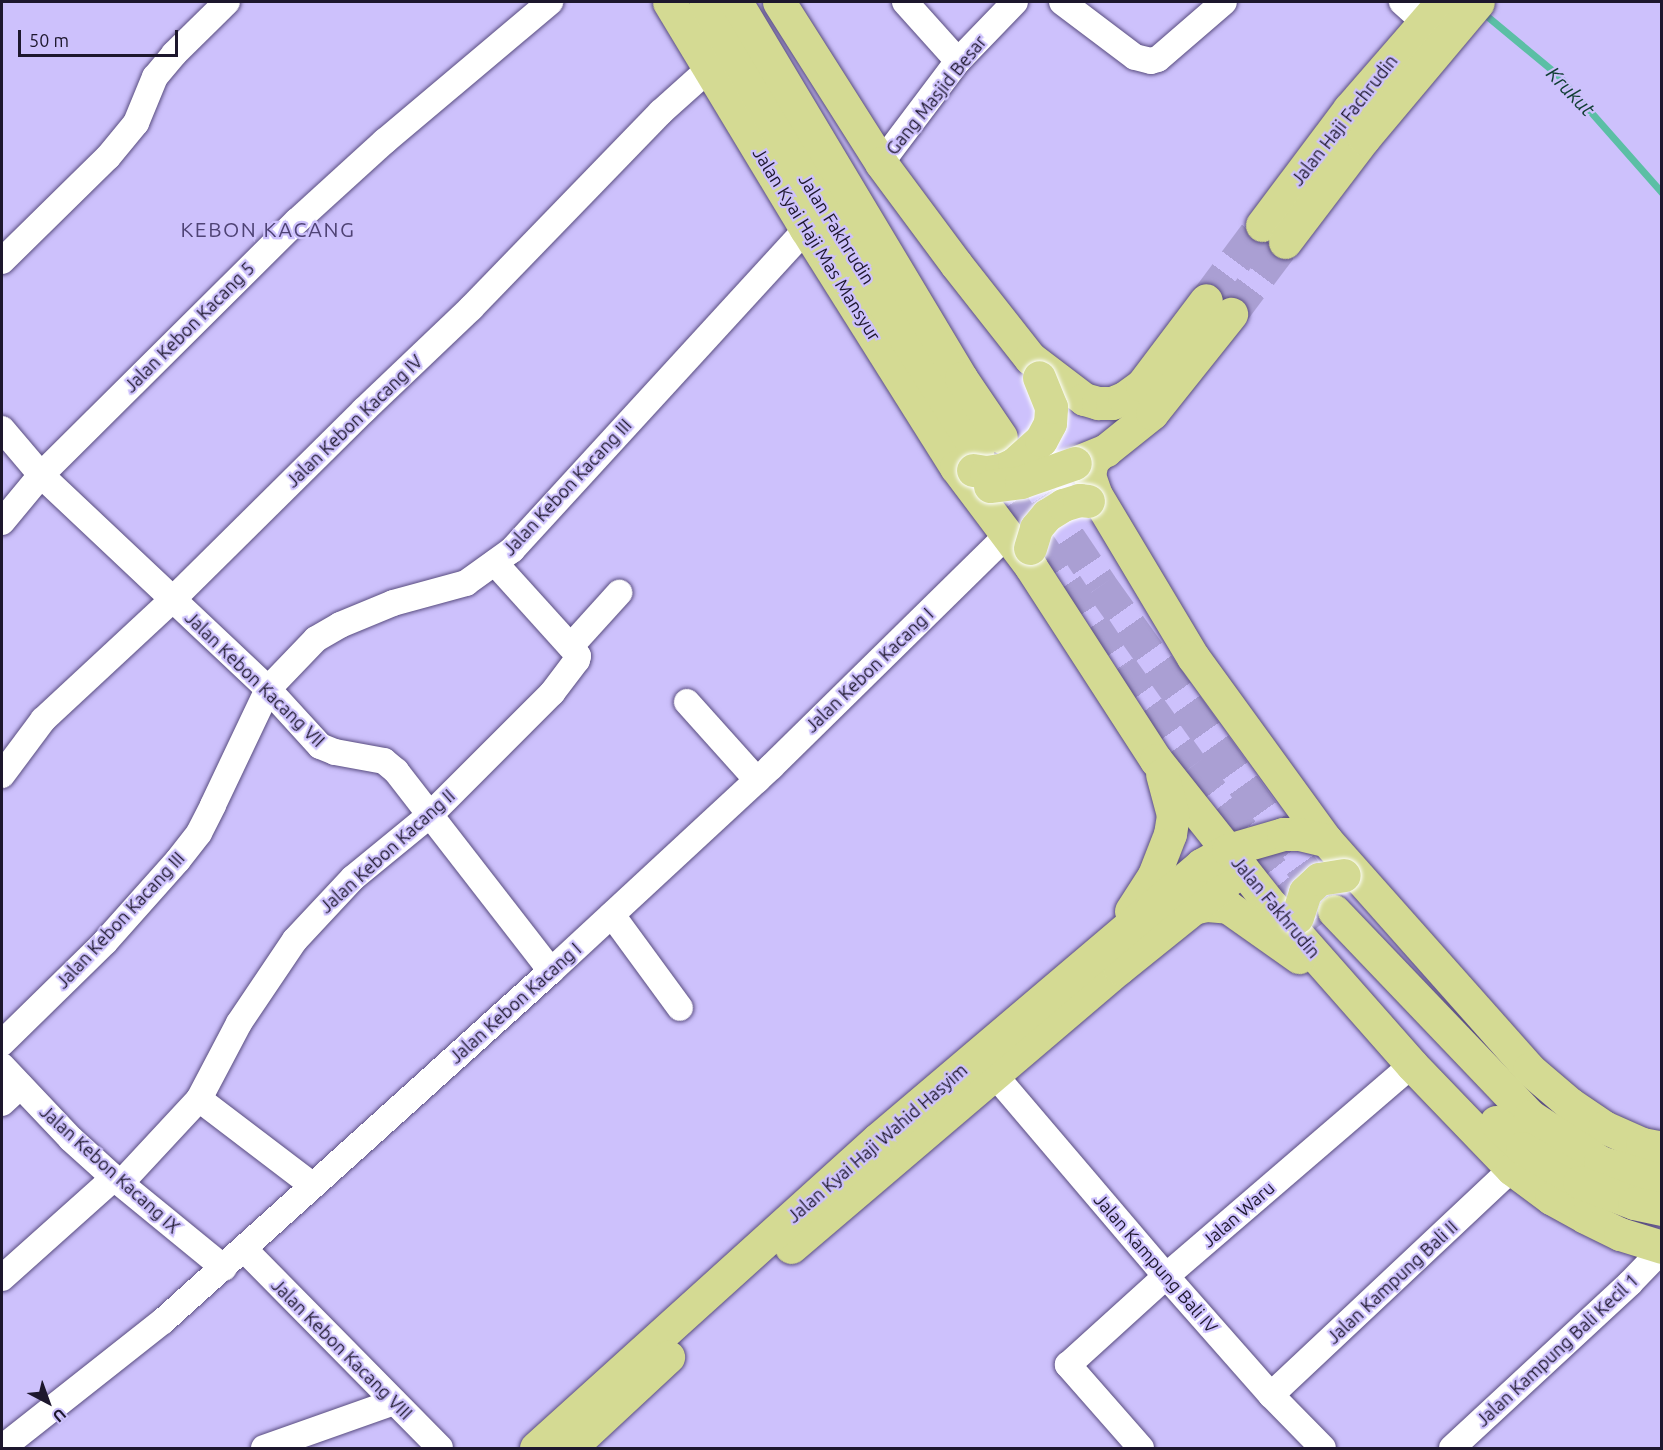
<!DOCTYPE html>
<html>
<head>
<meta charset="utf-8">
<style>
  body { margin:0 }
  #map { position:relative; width:1663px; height:1450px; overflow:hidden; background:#cdc1fc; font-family:Ubuntu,sans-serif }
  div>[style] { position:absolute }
  .stream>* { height:7px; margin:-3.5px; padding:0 3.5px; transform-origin:3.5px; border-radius:3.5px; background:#5bbfa5 }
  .major-tunnel>* { height:33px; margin-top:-16.5px; transform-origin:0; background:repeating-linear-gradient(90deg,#aa9fd3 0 33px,transparent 0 49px) }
  .roads { filter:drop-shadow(0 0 2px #584c7f) drop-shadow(0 0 2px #584c7f) }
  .minor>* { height:26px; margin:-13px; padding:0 13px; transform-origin:13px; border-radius:13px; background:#fff }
  .major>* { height:33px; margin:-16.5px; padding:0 16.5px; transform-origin:16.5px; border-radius:16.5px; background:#d4da93 }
  .bridges { filter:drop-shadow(0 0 2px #fff) drop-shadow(0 0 2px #fff) }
  .major-bridge>* { height:33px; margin:-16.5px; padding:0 16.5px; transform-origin:16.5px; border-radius:16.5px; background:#d4da93 }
  span { translate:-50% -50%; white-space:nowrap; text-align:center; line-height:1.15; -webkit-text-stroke:4.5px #cdc1fc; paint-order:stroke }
  .street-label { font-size:18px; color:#1d172d }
  .water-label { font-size:20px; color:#0f3d32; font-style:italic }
  .quarter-label { font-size:21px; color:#4f4375; letter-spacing:1.5px }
  .frame { position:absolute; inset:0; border:3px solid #1d172d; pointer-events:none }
  .north { position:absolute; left:18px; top:1372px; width:60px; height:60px; -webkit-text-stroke:4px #cdc1fc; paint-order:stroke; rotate:139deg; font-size:16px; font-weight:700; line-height:24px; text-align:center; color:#1d172d }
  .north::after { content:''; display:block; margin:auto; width:21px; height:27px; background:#1d172d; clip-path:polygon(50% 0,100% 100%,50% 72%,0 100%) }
  .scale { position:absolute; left:18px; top:30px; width:160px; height:27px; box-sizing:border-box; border:3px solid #1d172d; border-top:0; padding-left:8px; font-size:18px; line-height:21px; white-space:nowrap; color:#1d172d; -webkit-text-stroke:4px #cdc1fc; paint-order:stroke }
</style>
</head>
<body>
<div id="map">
  <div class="stream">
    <i style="left:1482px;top:12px;width:100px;rotate:39.7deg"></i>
    <i style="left:1559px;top:76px;width:156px;rotate:48.6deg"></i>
  </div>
  <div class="major-tunnel">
    <i style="left:1206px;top:300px;width:94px;rotate:-53.3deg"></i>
    <i style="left:1231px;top:314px;width:90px;rotate:-53.1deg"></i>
    <i style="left:1014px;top:456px;width:156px;rotate:56deg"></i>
    <i style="left:1101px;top:585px;width:396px;rotate:54.5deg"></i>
    <i style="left:985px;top:462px;width:246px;rotate:56.4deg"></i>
    <i style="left:1121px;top:667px;width:122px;rotate:54.4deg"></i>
    <i style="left:1192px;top:766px;width:204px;rotate:52.2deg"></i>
  </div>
  <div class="roads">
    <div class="minor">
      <i style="left:905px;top:2px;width:79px;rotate:48.1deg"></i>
      <i style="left:1062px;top:2px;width:91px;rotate:37deg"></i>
      <i style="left:1135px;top:57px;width:16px;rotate:14deg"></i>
      <i style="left:1151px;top:61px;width:7px;rotate:-16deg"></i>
      <i style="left:1158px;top:59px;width:87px;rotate:-40.8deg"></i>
      <i style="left:1402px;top:2px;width:30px;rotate:42deg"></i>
      <i style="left:881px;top:163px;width:128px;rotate:-53deg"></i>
      <i style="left:958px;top:61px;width:82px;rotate:-46deg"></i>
      <i style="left:2px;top:261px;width:148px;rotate:-44.5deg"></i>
      <i style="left:108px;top:157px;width:44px;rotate:-50.5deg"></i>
      <i style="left:136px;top:123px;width:50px;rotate:-67.6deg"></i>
      <i style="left:155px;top:77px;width:30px;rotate:-50deg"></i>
      <i style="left:174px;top:54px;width:74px;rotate:-44.5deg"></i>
      <i style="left:2px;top:429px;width:60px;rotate:49.7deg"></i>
      <i style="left:41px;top:475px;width:312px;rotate:43.3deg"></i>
      <i style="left:268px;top:689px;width:77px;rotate:47.6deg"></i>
      <i style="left:320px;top:746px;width:16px;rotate:22deg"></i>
      <i style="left:335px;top:752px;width:50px;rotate:10.4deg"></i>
      <i style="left:384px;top:761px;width:16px;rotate:40deg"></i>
      <i style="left:396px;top:771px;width:253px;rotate:52.2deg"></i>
      <i style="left:2px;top:522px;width:61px;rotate:-50.3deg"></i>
      <i style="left:41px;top:475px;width:361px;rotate:-44.8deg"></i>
      <i style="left:297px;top:221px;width:119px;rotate:-42.3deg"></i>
      <i style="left:385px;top:141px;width:216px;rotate:-40.1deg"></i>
      <i style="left:495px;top:563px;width:113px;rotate:47.9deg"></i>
      <i style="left:687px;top:702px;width:105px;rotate:48.1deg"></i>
      <i style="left:2px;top:775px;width:69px;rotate:-53.3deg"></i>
      <i style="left:43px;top:720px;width:176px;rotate:-42.9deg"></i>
      <i style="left:172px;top:600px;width:270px;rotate:-44.7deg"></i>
      <i style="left:364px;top:410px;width:148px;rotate:-43.6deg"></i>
      <i style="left:471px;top:308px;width:273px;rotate:-45.9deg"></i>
      <i style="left:661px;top:112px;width:66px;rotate:-41.9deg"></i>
      <i style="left:612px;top:915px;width:115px;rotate:53.8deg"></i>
      <i style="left:2px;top:1043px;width:144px;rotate:-44.4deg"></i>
      <i style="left:105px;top:942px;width:110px;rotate:-48.3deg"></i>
      <i style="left:178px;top:860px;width:34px;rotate:-52deg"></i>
      <i style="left:199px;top:833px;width:31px;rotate:-63deg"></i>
      <i style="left:213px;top:805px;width:128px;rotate:-64.6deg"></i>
      <i style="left:268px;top:689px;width:69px;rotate:-46.2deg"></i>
      <i style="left:316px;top:639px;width:28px;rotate:-30deg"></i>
      <i style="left:340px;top:625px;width:57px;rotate:-22.5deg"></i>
      <i style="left:393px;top:603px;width:76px;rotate:-15.3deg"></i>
      <i style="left:466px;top:583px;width:57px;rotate:-35.7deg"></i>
      <i style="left:512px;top:550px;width:435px;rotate:-47.5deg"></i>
      <i style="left:2px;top:1066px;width:100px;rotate:46.6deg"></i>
      <i style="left:71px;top:1139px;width:58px;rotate:42.2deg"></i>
      <i style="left:114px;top:1178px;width:142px;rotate:39.3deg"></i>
      <i style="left:993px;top:1073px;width:267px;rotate:49.6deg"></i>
      <i style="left:1166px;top:1276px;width:159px;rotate:48.6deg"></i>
      <i style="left:1271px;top:1395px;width:74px;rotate:45.5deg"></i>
      <i style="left:199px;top:1099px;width:143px;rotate:37.3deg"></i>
      <i style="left:2px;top:1103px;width:25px;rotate:-43deg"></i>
      <i style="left:121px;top:1183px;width:115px;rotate:-47.1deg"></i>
      <i style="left:199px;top:1099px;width:86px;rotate:-62.2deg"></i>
      <i style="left:239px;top:1023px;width:100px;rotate:-56deg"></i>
      <i style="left:295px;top:940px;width:85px;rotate:-46.9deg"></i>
      <i style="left:353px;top:878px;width:99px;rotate:-39.3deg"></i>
      <i style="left:430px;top:815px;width:173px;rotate:-45deg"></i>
      <i style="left:552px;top:693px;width:41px;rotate:-52.9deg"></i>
      <i style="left:577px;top:660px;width:4px;rotate:-76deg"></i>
      <i style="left:578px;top:656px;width:12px;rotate:-125deg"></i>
      <i style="left:571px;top:646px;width:72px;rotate:-47.8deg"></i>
      <i style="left:244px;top:1249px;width:279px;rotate:45.4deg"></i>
      <i style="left:2px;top:1278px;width:150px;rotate:-41.8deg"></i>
      <i style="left:1271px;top:1395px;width:330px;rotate:-43.2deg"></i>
      <i style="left:2px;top:1448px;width:205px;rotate:-38.3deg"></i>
      <i style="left:163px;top:1321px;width:523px;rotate:-42.05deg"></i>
      <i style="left:551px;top:971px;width:300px;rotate:-42.8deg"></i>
      <i style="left:771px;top:767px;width:332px;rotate:-44.5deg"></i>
      <i style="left:264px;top:1448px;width:138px;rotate:-19.5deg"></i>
      <i style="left:1141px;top:1448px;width:111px;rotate:-131.3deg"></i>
      <i style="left:1068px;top:1365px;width:130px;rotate:-42.2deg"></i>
      <i style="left:1164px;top:1278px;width:327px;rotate:-40.7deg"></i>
      <i style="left:1452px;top:1448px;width:243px;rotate:-42.8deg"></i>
      <i style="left:1630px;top:1283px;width:33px;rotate:-46deg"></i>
      <i style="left:1653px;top:1259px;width:12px;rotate:-81deg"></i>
    </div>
    <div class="major">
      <i style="left:669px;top:2px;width:265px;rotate:58.9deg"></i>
      <i style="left:806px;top:229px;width:281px;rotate:57.8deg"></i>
      <i style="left:956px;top:467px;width:125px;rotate:53.1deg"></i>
      <i style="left:1031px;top:567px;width:230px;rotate:57.1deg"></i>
      <i style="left:1156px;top:760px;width:185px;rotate:51.6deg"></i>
      <i style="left:1271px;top:905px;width:213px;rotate:48.6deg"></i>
      <i style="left:1412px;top:1065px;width:144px;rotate:46.1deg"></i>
      <i style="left:1512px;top:1169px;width:49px;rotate:36.6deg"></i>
      <i style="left:1551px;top:1198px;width:39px;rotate:29deg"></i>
      <i style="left:1585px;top:1217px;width:39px;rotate:26deg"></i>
      <i style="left:1620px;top:1234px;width:44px;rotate:17.2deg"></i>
      <i style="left:705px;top:2px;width:225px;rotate:60.5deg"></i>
      <i style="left:816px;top:198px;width:300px;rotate:57.4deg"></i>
      <i style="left:736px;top:2px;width:438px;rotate:59.1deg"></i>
      <i style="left:961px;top:378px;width:71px;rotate:55.9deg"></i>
      <i style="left:779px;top:2px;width:191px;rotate:57.6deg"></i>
      <i style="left:881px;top:163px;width:126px;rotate:53.4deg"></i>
      <i style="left:956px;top:264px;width:120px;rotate:51.8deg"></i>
      <i style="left:1030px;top:358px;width:68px;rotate:37.2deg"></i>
      <i style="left:1084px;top:399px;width:15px;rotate:16deg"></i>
      <i style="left:1098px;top:403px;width:14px"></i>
      <i style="left:1112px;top:403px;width:13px;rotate:-23deg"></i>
      <i style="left:1124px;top:398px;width:22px;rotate:-36deg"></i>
      <i style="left:1142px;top:385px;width:106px;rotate:-53deg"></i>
      <i style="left:1262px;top:225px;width:145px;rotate:-53.1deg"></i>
      <i style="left:1349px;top:109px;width:142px;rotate:-49deg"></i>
      <i style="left:1285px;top:242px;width:131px;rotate:-52.8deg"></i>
      <i style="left:1364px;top:138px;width:177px;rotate:-50deg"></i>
      <i style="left:1098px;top:455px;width:8px;rotate:135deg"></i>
      <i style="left:1092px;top:461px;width:14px;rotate:102deg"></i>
      <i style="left:1089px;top:475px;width:21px;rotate:71deg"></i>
      <i style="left:1096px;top:495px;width:189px;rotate:59.1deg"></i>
      <i style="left:1193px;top:657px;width:226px;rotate:54deg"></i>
      <i style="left:1326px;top:840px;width:306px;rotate:48.4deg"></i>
      <i style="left:1529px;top:1069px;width:54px;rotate:40.5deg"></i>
      <i style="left:1570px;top:1104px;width:41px;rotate:34.1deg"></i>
      <i style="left:1604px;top:1127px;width:42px;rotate:24.1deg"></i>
      <i style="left:1642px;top:1144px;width:20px;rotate:11deg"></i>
      <i style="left:1077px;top:462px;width:31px;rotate:-22deg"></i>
      <i style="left:1106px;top:450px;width:59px;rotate:-38.8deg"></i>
      <i style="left:1152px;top:413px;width:127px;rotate:-51.4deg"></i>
      <i style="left:1189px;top:909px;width:18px;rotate:-13deg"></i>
      <i style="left:1207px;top:905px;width:21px;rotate:5deg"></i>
      <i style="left:1228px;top:907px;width:87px;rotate:35.2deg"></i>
      <i style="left:1131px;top:911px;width:43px;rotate:-57.4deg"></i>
      <i style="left:1154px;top:875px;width:44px;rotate:-68.7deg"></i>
      <i style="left:1170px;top:834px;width:19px;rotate:-81deg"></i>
      <i style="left:1173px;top:815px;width:42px;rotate:-105deg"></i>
      <i style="left:1334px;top:911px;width:284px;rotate:46.3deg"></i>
      <i style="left:1530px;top:1116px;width:84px;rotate:33.3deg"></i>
      <i style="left:1600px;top:1162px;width:65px;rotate:17deg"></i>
      <i style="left:1496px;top:1122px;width:37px;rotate:45deg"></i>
      <i style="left:1522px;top:1148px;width:66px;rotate:30.8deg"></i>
      <i style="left:1579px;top:1182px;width:59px;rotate:20.9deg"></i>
      <i style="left:1634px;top:1203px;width:29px;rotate:12deg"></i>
      <i style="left:791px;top:1247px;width:431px;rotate:-40.4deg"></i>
      <i style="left:1119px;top:968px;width:158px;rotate:-38.8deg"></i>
      <i style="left:536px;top:1448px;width:461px;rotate:-42.1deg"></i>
      <i style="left:878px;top:1139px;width:424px;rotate:-40.3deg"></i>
      <i style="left:1201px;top:865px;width:31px;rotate:-29deg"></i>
      <i style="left:1228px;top:850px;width:57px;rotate:-16.2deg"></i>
      <i style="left:1283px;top:834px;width:16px"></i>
      <i style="left:1299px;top:834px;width:28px;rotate:13deg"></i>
      <i style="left:570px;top:1448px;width:134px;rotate:-42.9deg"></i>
    </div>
  </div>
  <div class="bridges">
    <div class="major-bridge">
      <i style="left:973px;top:470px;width:13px;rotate:9deg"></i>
      <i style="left:986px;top:472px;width:15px;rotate:-8deg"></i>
      <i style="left:1001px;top:470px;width:14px;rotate:-25deg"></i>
      <i style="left:1014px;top:464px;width:36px;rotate:-42deg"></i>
      <i style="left:1041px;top:440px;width:19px;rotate:-62deg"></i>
      <i style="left:1050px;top:423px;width:16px;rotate:-86deg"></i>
      <i style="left:1051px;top:407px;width:32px;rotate:-112deg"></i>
      <i style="left:990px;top:486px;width:31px;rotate:-7deg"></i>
      <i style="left:1021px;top:482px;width:57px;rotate:-19.4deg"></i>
      <i style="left:1030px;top:548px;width:21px;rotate:-73deg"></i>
      <i style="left:1036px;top:528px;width:17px;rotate:-50deg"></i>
      <i style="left:1047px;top:515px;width:19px;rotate:-32deg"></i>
      <i style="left:1063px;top:505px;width:17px;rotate:-17deg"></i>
      <i style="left:1079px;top:500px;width:9px;rotate:6deg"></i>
      <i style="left:1297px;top:917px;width:26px;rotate:-72deg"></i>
      <i style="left:1305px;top:892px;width:19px;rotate:-43deg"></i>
      <i style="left:1319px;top:879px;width:25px;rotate:-9deg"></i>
    </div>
  </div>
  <div class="street-label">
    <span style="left:936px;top:95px;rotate:-51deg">Gang Masjid Besar</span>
    <span style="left:1344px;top:120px;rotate:-52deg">Jalan Haji Fachrudin</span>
    <span style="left:837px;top:229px;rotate:58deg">Jalan Fakhrudin</span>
    <span style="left:817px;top:244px;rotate:58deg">Jalan Kyai Haji Mas Mansyur</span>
    <span style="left:189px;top:327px;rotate:-45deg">Jalan Kebon Kacang 5</span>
    <span style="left:354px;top:421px;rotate:-44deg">Jalan Kebon Kacang IV</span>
    <span style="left:567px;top:487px;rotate:-47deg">Jalan Kebon Kacang III</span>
    <span style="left:869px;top:670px;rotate:-44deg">Jalan Kebon Kacang I</span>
    <span style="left:255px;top:679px;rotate:44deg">Jalan Kebon Kacang VII</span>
    <span style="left:387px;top:851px;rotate:-42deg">Jalan Kebon Kacang II</span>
    <span style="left:1276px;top:907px;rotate:50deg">Jalan Fakhrudin</span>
    <span style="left:120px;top:920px;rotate:-47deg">Jalan Kebon Kacang III</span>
    <span style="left:515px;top:1003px;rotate:-42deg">Jalan Kebon Kacang I</span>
    <span style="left:877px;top:1143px;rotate:-41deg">Jalan Kyai Haji Wahid Hasyim</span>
    <span style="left:110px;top:1169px;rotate:42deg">Jalan Kebon Kacang IX</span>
    <span style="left:1238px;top:1214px;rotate:-41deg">Jalan Waru</span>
    <span style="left:1156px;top:1263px;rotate:49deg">Jalan Kampung Bali IV</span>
    <span style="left:1392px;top:1282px;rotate:-43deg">Jalan Kampung Bali II</span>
    <span style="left:342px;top:1349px;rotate:45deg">Jalan Kebon Kacang VIII</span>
    <span style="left:1557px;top:1350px;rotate:-43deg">Jalan Kampung Bali Kecil 1</span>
  </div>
  <div class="water-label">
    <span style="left:1571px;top:91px;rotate:46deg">Krukut</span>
  </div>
  <div class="quarter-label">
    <span style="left:268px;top:229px">KEBON KACANG</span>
  </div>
  <div class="frame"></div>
  <div class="north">U</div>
  <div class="scale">50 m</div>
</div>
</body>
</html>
